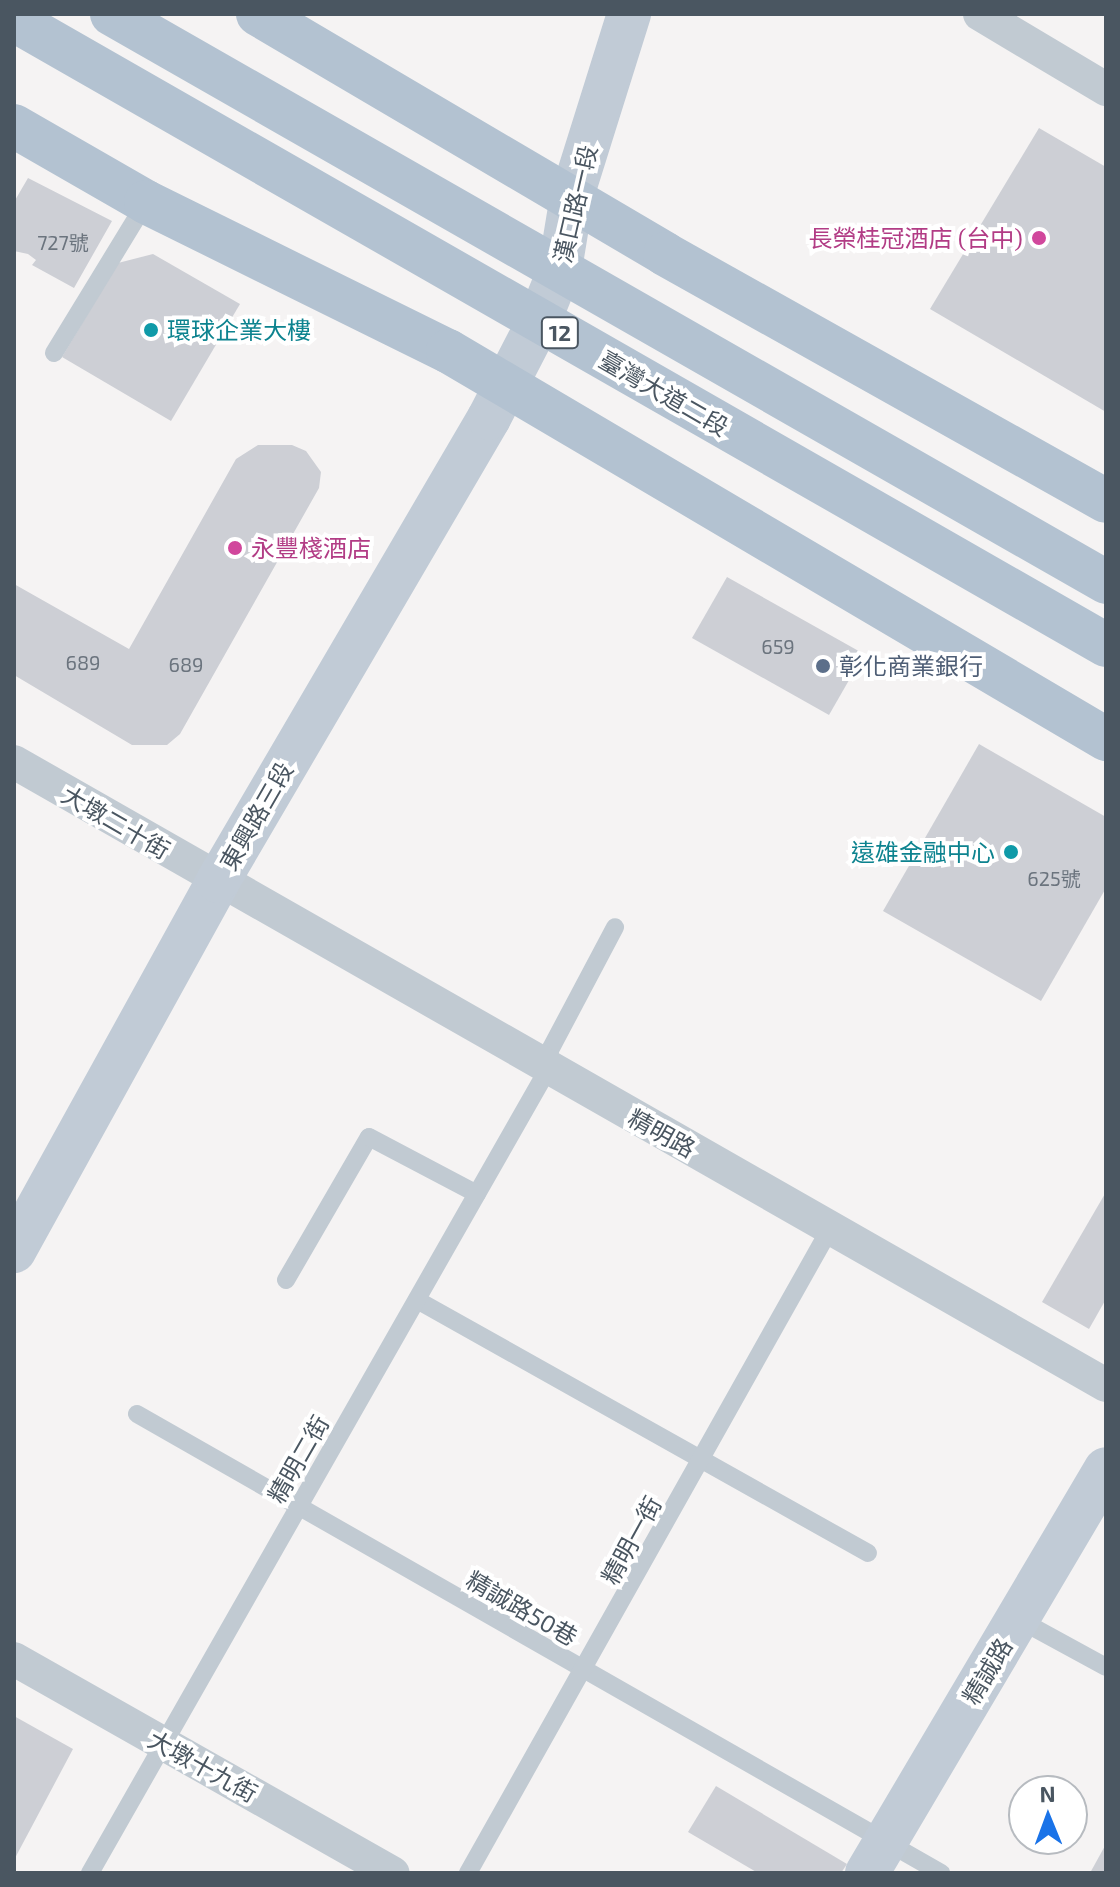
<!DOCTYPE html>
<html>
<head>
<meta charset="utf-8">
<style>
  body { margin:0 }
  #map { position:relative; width:1120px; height:1887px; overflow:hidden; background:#f5f3f3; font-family:"Exo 2","Noto Sans TC",sans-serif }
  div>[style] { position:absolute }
  .building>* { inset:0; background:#cdcfd5 }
  .lane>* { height:18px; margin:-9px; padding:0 9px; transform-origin:9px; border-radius:9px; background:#c1cad2 }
  .street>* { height:34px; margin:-17px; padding:0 17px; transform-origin:17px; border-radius:17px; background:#c1cad2 }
  .secondary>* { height:44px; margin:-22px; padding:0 22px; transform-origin:22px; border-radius:22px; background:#c1cbd6 }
  .primary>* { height:44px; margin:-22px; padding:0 22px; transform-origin:22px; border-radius:22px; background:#b3c2d1 }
  .dots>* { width:22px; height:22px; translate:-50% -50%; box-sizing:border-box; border:4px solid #fff; border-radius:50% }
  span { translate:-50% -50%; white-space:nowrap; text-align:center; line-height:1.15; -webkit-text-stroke:8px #fff; paint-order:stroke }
  .number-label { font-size:20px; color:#6b747e }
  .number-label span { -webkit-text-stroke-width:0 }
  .shield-label span { padding:2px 6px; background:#fff; border:2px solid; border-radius:6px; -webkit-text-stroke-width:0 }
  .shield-label { font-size:22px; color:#4a5661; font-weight:700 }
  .street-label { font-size:24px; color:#4a5661 }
  .hotel-label { font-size:24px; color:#b23c85 }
  .right { translate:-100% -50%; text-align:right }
  .left { translate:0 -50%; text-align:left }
  .culture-label { font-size:24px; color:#0d838f }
  .service-label { font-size:24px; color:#4e5e75 }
  .frame { position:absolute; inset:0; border:16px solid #4a5661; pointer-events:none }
  .north { position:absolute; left:1008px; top:1775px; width:80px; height:80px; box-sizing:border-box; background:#fff; border:2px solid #b7bbc0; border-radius:50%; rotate:359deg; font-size:22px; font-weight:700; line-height:32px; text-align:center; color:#4a5661 }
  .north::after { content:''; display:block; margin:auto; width:28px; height:36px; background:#1a73e8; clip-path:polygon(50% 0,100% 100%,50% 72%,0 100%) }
</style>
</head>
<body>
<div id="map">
  <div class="building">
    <i style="clip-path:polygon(1039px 128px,1106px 167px,1106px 412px,930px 309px)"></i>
    <i style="clip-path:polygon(28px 178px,112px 221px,74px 288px,32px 265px,36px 260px,28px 254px,14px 251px,14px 202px)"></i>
    <i style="clip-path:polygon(153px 254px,240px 304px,171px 421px,62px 357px,118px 263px)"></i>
    <i style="clip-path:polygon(258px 445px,292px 445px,306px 451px,321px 472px,319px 488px,180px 734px,167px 745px,132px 745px,14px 675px,14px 584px,129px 649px,236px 459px)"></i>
    <i style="clip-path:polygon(727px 577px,864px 654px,829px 715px,692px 638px)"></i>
    <i style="clip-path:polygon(979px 744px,1106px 817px,1106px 888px,1041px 1001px,883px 911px)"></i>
    <i style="clip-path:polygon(1106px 1192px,1106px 1299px,1089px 1329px,1042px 1302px)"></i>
    <i style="clip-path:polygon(14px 1716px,73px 1749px,14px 1860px)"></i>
    <i style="clip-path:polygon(716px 1786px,847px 1864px,841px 1873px,758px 1873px,688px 1832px)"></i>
    <i style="clip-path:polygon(1106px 1844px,1106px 1873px,1090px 1873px)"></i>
  </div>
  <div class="lane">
    <i style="left:54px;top:353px;width:177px;rotate:-58.6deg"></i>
    <i style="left:286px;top:1280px;width:165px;rotate:-59.9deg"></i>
    <i style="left:369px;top:1137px;width:122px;rotate:27.8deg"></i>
    <i style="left:417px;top:1300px;width:517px;rotate:29.29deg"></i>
    <i style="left:137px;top:1414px;width:926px;rotate:29.72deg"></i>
    <i style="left:1018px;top:1619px;width:100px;rotate:28.6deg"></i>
    <i style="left:90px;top:1873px;width:925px;rotate:-60.33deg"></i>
    <i style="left:548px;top:1069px;width:19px;rotate:-84deg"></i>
    <i style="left:550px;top:1050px;width:139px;rotate:-62.1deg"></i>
    <i style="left:468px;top:1873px;width:741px;rotate:-60.67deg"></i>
  </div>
  <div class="street">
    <i style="left:980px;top:14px;width:147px;rotate:30.8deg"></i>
    <i style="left:14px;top:762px;width:1257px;rotate:29.71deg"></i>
    <i style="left:14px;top:1659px;width:435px;rotate:29.5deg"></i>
  </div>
  <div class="secondary">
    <i style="left:14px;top:1251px;width:423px;rotate:-61.1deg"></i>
    <i style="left:218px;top:881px;width:536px;rotate:-59.66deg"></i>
    <i style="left:489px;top:418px;width:109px;rotate:-62.7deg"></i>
    <i style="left:539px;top:321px;width:56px;rotate:-68deg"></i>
    <i style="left:560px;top:269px;width:74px;rotate:-80.7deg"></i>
    <i style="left:572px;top:196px;width:191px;rotate:-72.6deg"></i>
    <i style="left:867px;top:1873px;width:469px;rotate:-59.4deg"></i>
  </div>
  <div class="primary">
    <i style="left:112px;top:14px;width:1145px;rotate:29.74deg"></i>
    <i style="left:258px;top:14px;width:472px;rotate:30.5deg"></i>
    <i style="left:665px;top:254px;width:505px;rotate:29.25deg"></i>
    <i style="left:14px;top:20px;width:1258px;rotate:29.78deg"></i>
    <i style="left:14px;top:126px;width:152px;rotate:29.9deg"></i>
    <i style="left:146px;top:202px;width:337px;rotate:26.3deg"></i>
    <i style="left:448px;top:351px;width:764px;rotate:30.53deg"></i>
  </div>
  <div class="dots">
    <i style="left:1039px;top:238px;background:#d1479c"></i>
    <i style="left:151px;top:330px;background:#0f9aa8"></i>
    <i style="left:235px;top:548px;background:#d1479c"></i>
    <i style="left:823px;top:666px;background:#5c6f8a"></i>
    <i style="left:1011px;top:852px;background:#0f9aa8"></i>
  </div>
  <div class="number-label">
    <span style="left:63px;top:242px">727號</span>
    <span style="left:778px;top:646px">659</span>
    <span style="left:83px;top:662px">689</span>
    <span style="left:186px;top:664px">689</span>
    <span style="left:1054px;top:878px">625號</span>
  </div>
  <div class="shield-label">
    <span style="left:560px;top:333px">12</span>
  </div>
  <div class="street-label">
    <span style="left:575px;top:204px;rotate:-77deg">漢口路一段</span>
    <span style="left:664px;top:393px;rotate:30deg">臺灣大道二段</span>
    <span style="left:256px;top:816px;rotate:-60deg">東興路三段</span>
    <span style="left:116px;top:822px;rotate:30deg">大墩二十街</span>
    <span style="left:662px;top:1133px;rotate:29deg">精明路</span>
    <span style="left:298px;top:1459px;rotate:-60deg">精明二街</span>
    <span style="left:631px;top:1540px;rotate:-61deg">精明一街</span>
    <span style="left:522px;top:1608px;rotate:30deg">精誠路50巷</span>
    <span style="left:987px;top:1671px;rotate:-59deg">精誠路</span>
    <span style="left:203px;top:1766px;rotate:29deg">大墩十九街</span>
  </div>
  <div class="hotel-label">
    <span class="right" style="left:1023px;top:238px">長榮桂冠酒店 (台中)</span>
    <span class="left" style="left:251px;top:548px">永豐棧酒店</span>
  </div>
  <div class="culture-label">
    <span class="left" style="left:167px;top:330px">環球企業大樓</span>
    <span class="right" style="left:995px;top:852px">遠雄金融中心</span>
  </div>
  <div class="service-label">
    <span class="left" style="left:839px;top:666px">彰化商業銀行</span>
  </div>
  <div class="frame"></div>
  <div class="north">N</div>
</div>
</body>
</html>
